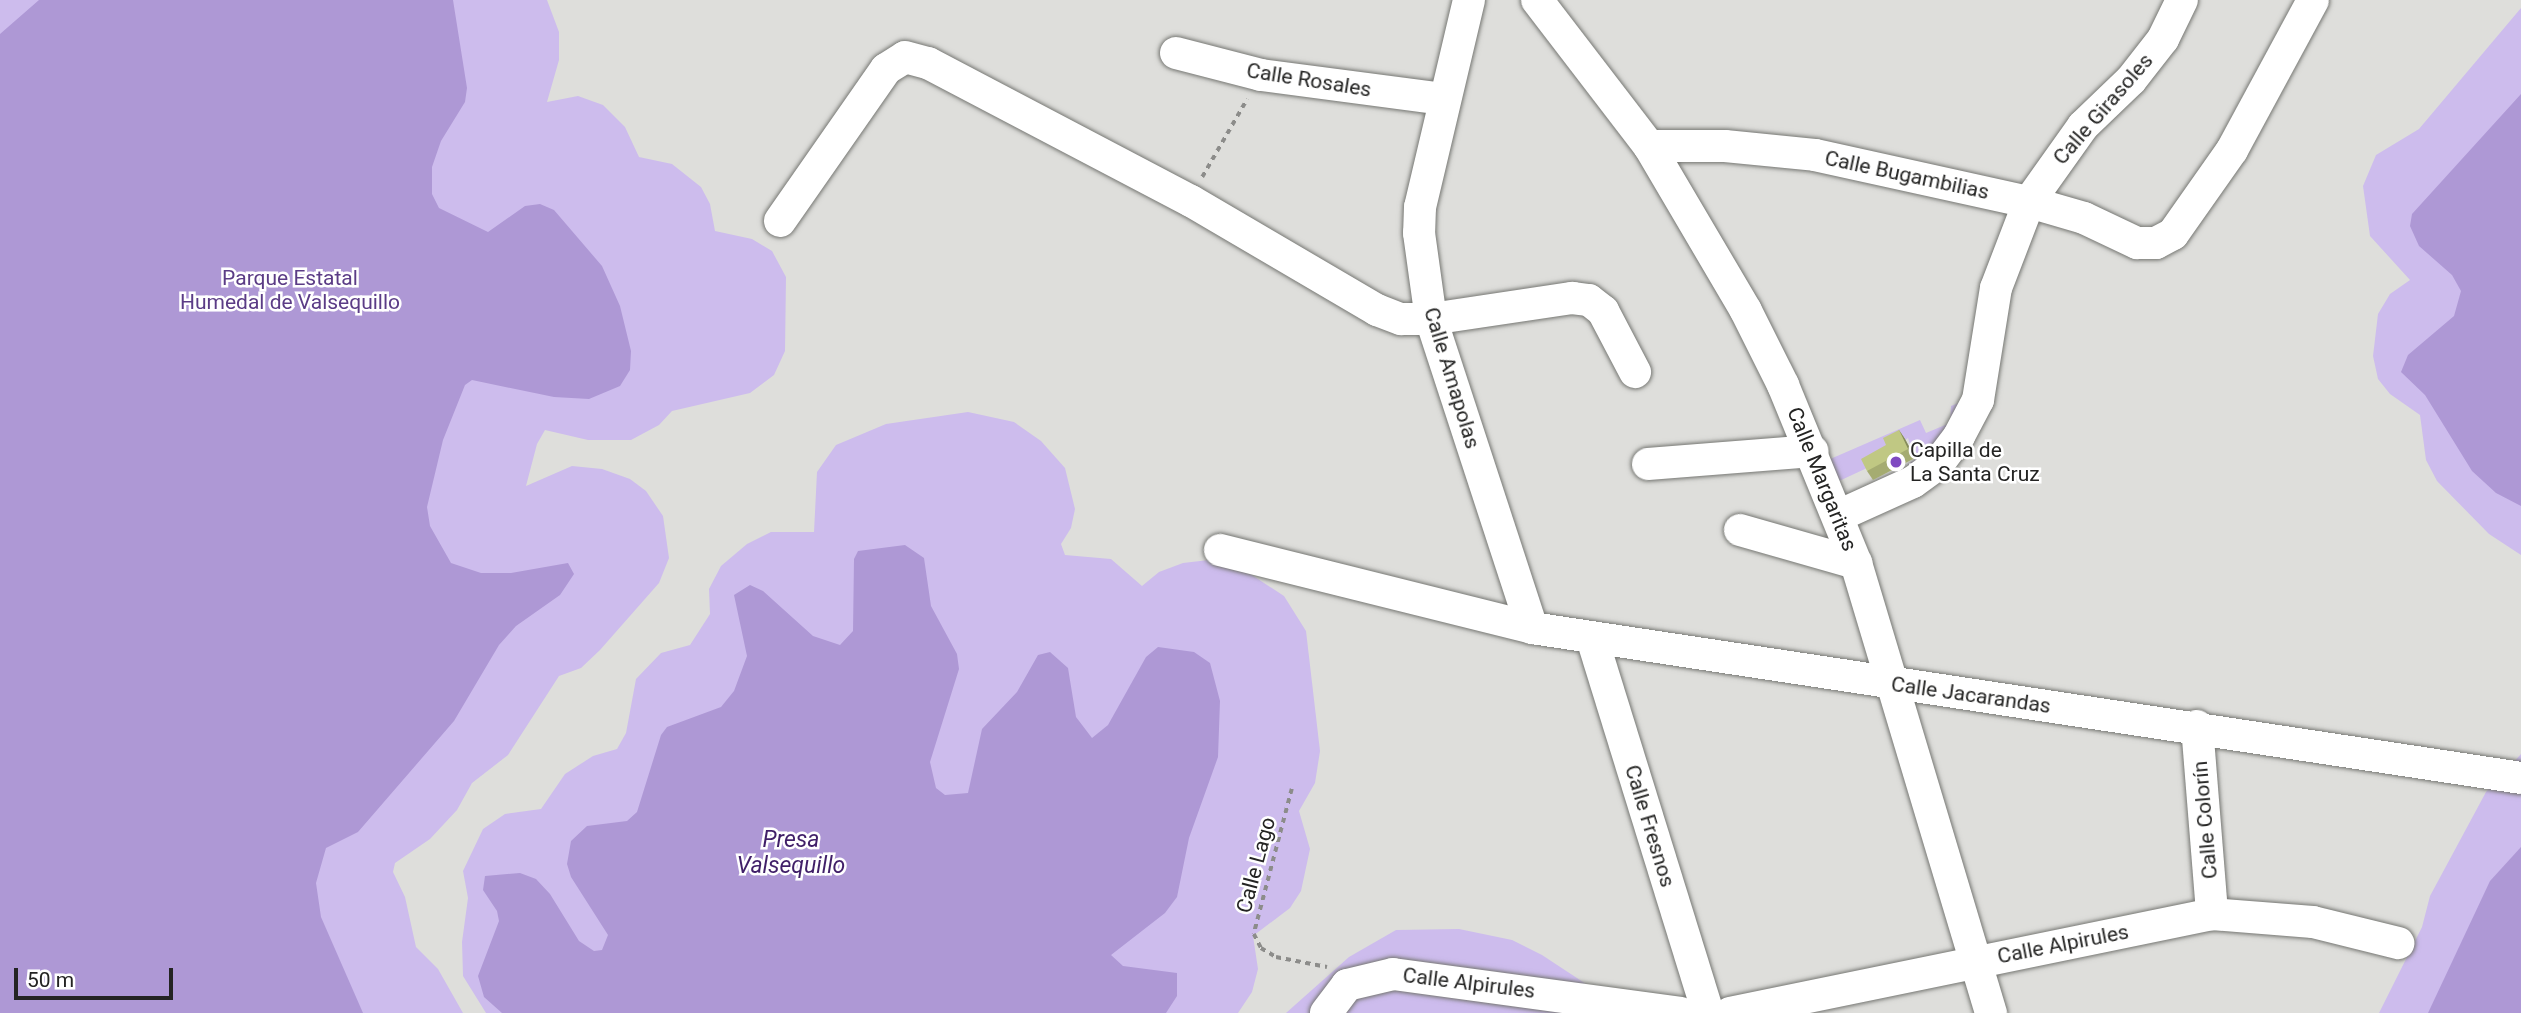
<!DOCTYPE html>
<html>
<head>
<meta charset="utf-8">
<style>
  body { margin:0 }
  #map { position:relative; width:2521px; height:1013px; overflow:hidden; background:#dededb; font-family:Roboto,sans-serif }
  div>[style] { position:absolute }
  .green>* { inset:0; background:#cdbced }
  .water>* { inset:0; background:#ae98d5 }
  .path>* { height:3.5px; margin-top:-1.75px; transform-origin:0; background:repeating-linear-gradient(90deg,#8c8c8a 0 5px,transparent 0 10px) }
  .roads { filter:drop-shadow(0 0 2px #767773) drop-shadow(0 0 2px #767773) }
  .minor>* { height:32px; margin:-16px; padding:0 16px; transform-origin:16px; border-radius:16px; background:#fff }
  .wall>* { inset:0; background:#a5ac71 }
  .shaded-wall>* { inset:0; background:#868c5c }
  .building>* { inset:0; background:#c0c883 }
  .dots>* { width:19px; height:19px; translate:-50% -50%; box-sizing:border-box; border:4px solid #fff; border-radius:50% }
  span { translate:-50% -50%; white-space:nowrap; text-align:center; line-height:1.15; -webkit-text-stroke:5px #fff; paint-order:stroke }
  .street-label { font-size:21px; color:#242423 }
  .park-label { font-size:21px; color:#5b3c86 }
  .poi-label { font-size:21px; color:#242423 }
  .left { translate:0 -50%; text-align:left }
  .water-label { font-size:23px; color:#401f68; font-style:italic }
  .scale { position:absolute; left:14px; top:968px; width:159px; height:32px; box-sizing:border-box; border:4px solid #242423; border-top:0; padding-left:9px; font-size:21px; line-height:24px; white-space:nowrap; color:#242423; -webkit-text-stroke:5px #fff; paint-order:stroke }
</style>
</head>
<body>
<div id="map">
  <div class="green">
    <i style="clip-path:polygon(0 0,547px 0,559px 32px,559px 60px,547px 102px,578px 96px,603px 105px,625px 127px,639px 157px,672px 164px,701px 187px,710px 204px,715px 231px,752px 239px,772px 251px,786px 277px,785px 351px,774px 375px,750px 393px,672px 411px,659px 425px,631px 440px,588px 440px,545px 430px,537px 444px,526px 486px,572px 466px,602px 469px,630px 479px,646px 491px,663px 516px,669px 558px,659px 583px,600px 650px,581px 668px,559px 676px,508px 755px,472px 783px,457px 810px,430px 839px,395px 863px,393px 872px,405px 897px,416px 947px,438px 969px,463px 1013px,0 1013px)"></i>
    <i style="clip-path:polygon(2521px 8px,2521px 555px,2489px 534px,2437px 481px,2426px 460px,2420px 415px,2390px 394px,2378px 379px,2373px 356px,2378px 314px,2390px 294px,2410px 280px,2370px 236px,2363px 186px,2376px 155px,2419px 129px)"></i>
    <i style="clip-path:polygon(1961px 402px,1959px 434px,1908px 484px,1875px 483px,1903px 468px,1906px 473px,1911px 470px,1908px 464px,1915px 460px,1908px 438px,1867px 468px,1837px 482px,1828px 460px,1920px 420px,1926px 433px,1950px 423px,1951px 406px)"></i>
    <i style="clip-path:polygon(968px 412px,1014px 422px,1041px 441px,1065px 468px,1075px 509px,1071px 528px,1061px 544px,1065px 555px,1111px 559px,1142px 586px,1159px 572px,1183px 563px,1226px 558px,1284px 596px,1306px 631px,1320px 751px,1315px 783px,1299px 811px,1310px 849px,1301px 891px,1290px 908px,1253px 936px,1258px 969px,1252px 992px,1238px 1013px,486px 1013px,463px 976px,462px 942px,468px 898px,463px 871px,483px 829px,505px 814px,541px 809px,565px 774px,593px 756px,617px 749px,626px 733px,636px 679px,661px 653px,690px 645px,710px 614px,709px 589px,721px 566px,747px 544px,771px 532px,814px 532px,817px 472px,836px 445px,886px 424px)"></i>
    <i style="clip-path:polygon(2521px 754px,2521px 1013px,2379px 1013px,2422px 927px,2430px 896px,2486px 792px)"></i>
    <i style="clip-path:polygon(1459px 929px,1512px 940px,1542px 955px,1630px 1013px,1286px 1013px,1349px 957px,1396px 930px)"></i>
  </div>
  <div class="water">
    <i style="clip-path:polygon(39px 0,453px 0,467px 88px,465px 102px,441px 141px,432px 167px,432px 194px,439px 208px,488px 232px,525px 206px,540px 204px,554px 210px,602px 266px,620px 306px,631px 351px,630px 370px,620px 386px,589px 399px,554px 397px,472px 380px,465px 385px,443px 440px,427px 507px,430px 526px,451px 563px,481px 573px,511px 573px,568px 563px,574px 574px,560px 595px,516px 626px,499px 645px,454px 721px,358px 832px,326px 848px,316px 883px,321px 917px,363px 1013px,0 1013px,0 34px)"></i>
    <i style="clip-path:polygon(2521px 94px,2521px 506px,2496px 493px,2472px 471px,2425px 395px,2401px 372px,2408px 355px,2454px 316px,2461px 291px,2452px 275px,2419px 246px,2410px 226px,2412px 214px)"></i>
    <i style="clip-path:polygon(905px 545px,924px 558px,931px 606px,957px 654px,959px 669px,930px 762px,936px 788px,945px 795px,968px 793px,982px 729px,1017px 692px,1038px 655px,1050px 652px,1068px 668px,1076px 717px,1092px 738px,1108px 725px,1146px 657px,1158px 647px,1194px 652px,1210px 663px,1220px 701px,1218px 757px,1189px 838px,1177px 897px,1165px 913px,1111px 955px,1123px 966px,1177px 973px,1177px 996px,1166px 1013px,502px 1013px,484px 997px,478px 976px,499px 921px,497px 911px,483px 890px,485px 876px,520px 873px,536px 879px,550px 894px,579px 941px,594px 951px,602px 950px,608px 935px,571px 877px,567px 864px,571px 841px,587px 826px,627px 821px,637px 812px,661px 735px,667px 727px,721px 707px,734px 691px,747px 656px,734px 595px,750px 585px,763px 591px,813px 636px,840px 645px,853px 631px,854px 559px,858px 551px)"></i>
    <i style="clip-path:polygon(2521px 847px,2521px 1013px,2428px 1013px,2490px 881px)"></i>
  </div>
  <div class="path">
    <i style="left:1202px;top:177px;width:90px;rotate:-60deg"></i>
    <i style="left:1292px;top:789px;width:150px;rotate:104.7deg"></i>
    <i style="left:1254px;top:934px;width:16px;rotate:63deg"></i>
    <i style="left:1261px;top:948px;width:17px;rotate:31deg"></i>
    <i style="left:1276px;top:957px;width:52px;rotate:11.1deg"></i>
  </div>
  <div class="roads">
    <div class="minor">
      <i style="left:1469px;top:0;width:213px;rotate:103.3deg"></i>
      <i style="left:1420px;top:207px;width:26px;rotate:92deg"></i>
      <i style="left:1419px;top:233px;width:87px;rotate:82.1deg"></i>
      <i style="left:1431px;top:319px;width:325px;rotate:71.9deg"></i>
      <i style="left:1537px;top:0;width:184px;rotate:52.5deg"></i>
      <i style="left:1649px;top:146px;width:191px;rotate:59.5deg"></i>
      <i style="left:1746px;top:311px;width:83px;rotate:63.4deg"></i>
      <i style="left:1783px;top:385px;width:192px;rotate:67.7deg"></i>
      <i style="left:1856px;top:563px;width:470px;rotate:73.3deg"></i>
      <i style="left:1176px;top:53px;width:88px;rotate:14.5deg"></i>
      <i style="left:1261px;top:75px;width:185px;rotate:7.5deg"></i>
      <i style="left:1649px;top:146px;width:76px"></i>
      <i style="left:1725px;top:146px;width:90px;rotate:5.7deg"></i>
      <i style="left:1815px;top:155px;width:219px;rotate:12.4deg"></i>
      <i style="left:2029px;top:202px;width:57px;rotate:16.2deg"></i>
      <i style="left:2084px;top:218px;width:59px;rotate:25.3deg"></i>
      <i style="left:2137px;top:243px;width:19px"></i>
      <i style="left:2156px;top:243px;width:19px;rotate:-28deg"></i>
      <i style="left:2173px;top:234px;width:103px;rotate:-54.9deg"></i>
      <i style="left:2232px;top:150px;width:170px;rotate:-61.6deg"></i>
      <i style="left:780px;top:221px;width:185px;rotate:-55.1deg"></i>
      <i style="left:886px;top:69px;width:22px;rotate:-32deg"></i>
      <i style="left:905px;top:57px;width:24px;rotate:15deg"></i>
      <i style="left:928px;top:63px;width:297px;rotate:27.7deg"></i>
      <i style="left:1191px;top:201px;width:216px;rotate:30.4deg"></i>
      <i style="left:1377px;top:310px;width:26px;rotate:21deg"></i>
      <i style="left:1401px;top:319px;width:30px"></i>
      <i style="left:1431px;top:319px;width:143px;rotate:-8.5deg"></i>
      <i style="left:1572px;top:298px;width:17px;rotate:7deg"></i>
      <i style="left:1589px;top:300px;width:18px;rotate:38deg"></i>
      <i style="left:1603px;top:311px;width:69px;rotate:62.3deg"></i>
      <i style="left:1648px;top:464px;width:165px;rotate:-4.5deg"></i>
      <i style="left:1838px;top:516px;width:82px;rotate:-24.4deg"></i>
      <i style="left:1913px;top:482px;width:31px;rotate:-36deg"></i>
      <i style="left:1938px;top:464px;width:35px;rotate:-53deg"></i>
      <i style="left:1959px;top:436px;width:41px;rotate:-62.2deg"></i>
      <i style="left:1978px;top:400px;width:113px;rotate:-80.9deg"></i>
      <i style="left:1996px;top:288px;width:92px;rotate:-69deg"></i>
      <i style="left:2029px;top:202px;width:93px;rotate:-54.6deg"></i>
      <i style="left:2083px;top:126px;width:66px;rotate:-43.8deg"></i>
      <i style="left:2131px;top:80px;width:52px;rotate:-52deg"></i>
      <i style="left:2163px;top:39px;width:43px;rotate:-64deg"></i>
      <i style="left:1740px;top:530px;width:121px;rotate:15.9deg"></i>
      <i style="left:1220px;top:550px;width:322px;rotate:14deg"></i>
      <i style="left:1532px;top:628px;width:1000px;rotate:8.62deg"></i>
      <i style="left:1592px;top:638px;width:393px;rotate:72.8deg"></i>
      <i style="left:2197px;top:726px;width:189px;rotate:85.4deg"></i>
      <i style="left:1326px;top:1013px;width:35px;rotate:-53deg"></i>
      <i style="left:1347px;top:985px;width:47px;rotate:-13.4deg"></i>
      <i style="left:1393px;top:974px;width:290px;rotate:7.7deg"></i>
      <i style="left:1730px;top:1013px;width:492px;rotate:-11.6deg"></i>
      <i style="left:2212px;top:914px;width:101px;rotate:4.5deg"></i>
      <i style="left:2313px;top:922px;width:88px;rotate:13.9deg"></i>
    </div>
  </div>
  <div class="wall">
    <i style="clip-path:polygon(1899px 430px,1905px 439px,1915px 458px,1873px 480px,1867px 471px)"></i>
  </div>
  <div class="shaded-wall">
    <i style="clip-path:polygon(1899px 430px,1905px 439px,1915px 458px,1908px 449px)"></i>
  </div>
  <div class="building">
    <i style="clip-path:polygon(1899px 430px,1908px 449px,1867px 471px,1861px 459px,1886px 445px,1883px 438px)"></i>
  </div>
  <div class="dots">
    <i style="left:1896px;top:462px;background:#7f4ac1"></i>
  </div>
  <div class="street-label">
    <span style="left:1309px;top:80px;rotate:9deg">Calle Rosales</span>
    <span style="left:2103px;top:109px;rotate:-49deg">Calle Girasoles</span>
    <span style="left:1907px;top:175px;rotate:12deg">Calle Bugambilias</span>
    <span style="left:1452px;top:378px;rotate:73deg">Calle Amapolas</span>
    <span style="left:1822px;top:479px;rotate:68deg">Calle Margaritas</span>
    <span style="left:1971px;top:695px;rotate:8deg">Calle Jacarandas</span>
    <span style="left:2205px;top:820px;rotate:-95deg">Calle Colorín</span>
    <span style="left:1650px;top:826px;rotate:73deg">Calle Fresnos</span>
    <span style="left:1256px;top:865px;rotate:-75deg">Calle Lago</span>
    <span style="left:2063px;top:944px;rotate:-11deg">Calle Alpirules</span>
    <span style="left:1469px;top:983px;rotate:7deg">Calle Alpirules</span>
  </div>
  <div class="park-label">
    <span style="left:290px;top:290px">Parque Estatal<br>Humedal de Valsequillo</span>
  </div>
  <div class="poi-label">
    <span class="left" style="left:1910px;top:462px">Capilla de<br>La Santa Cruz</span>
  </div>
  <div class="water-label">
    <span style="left:791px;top:853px">Presa<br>Valsequillo</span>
  </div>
  <div class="scale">50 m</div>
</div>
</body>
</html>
